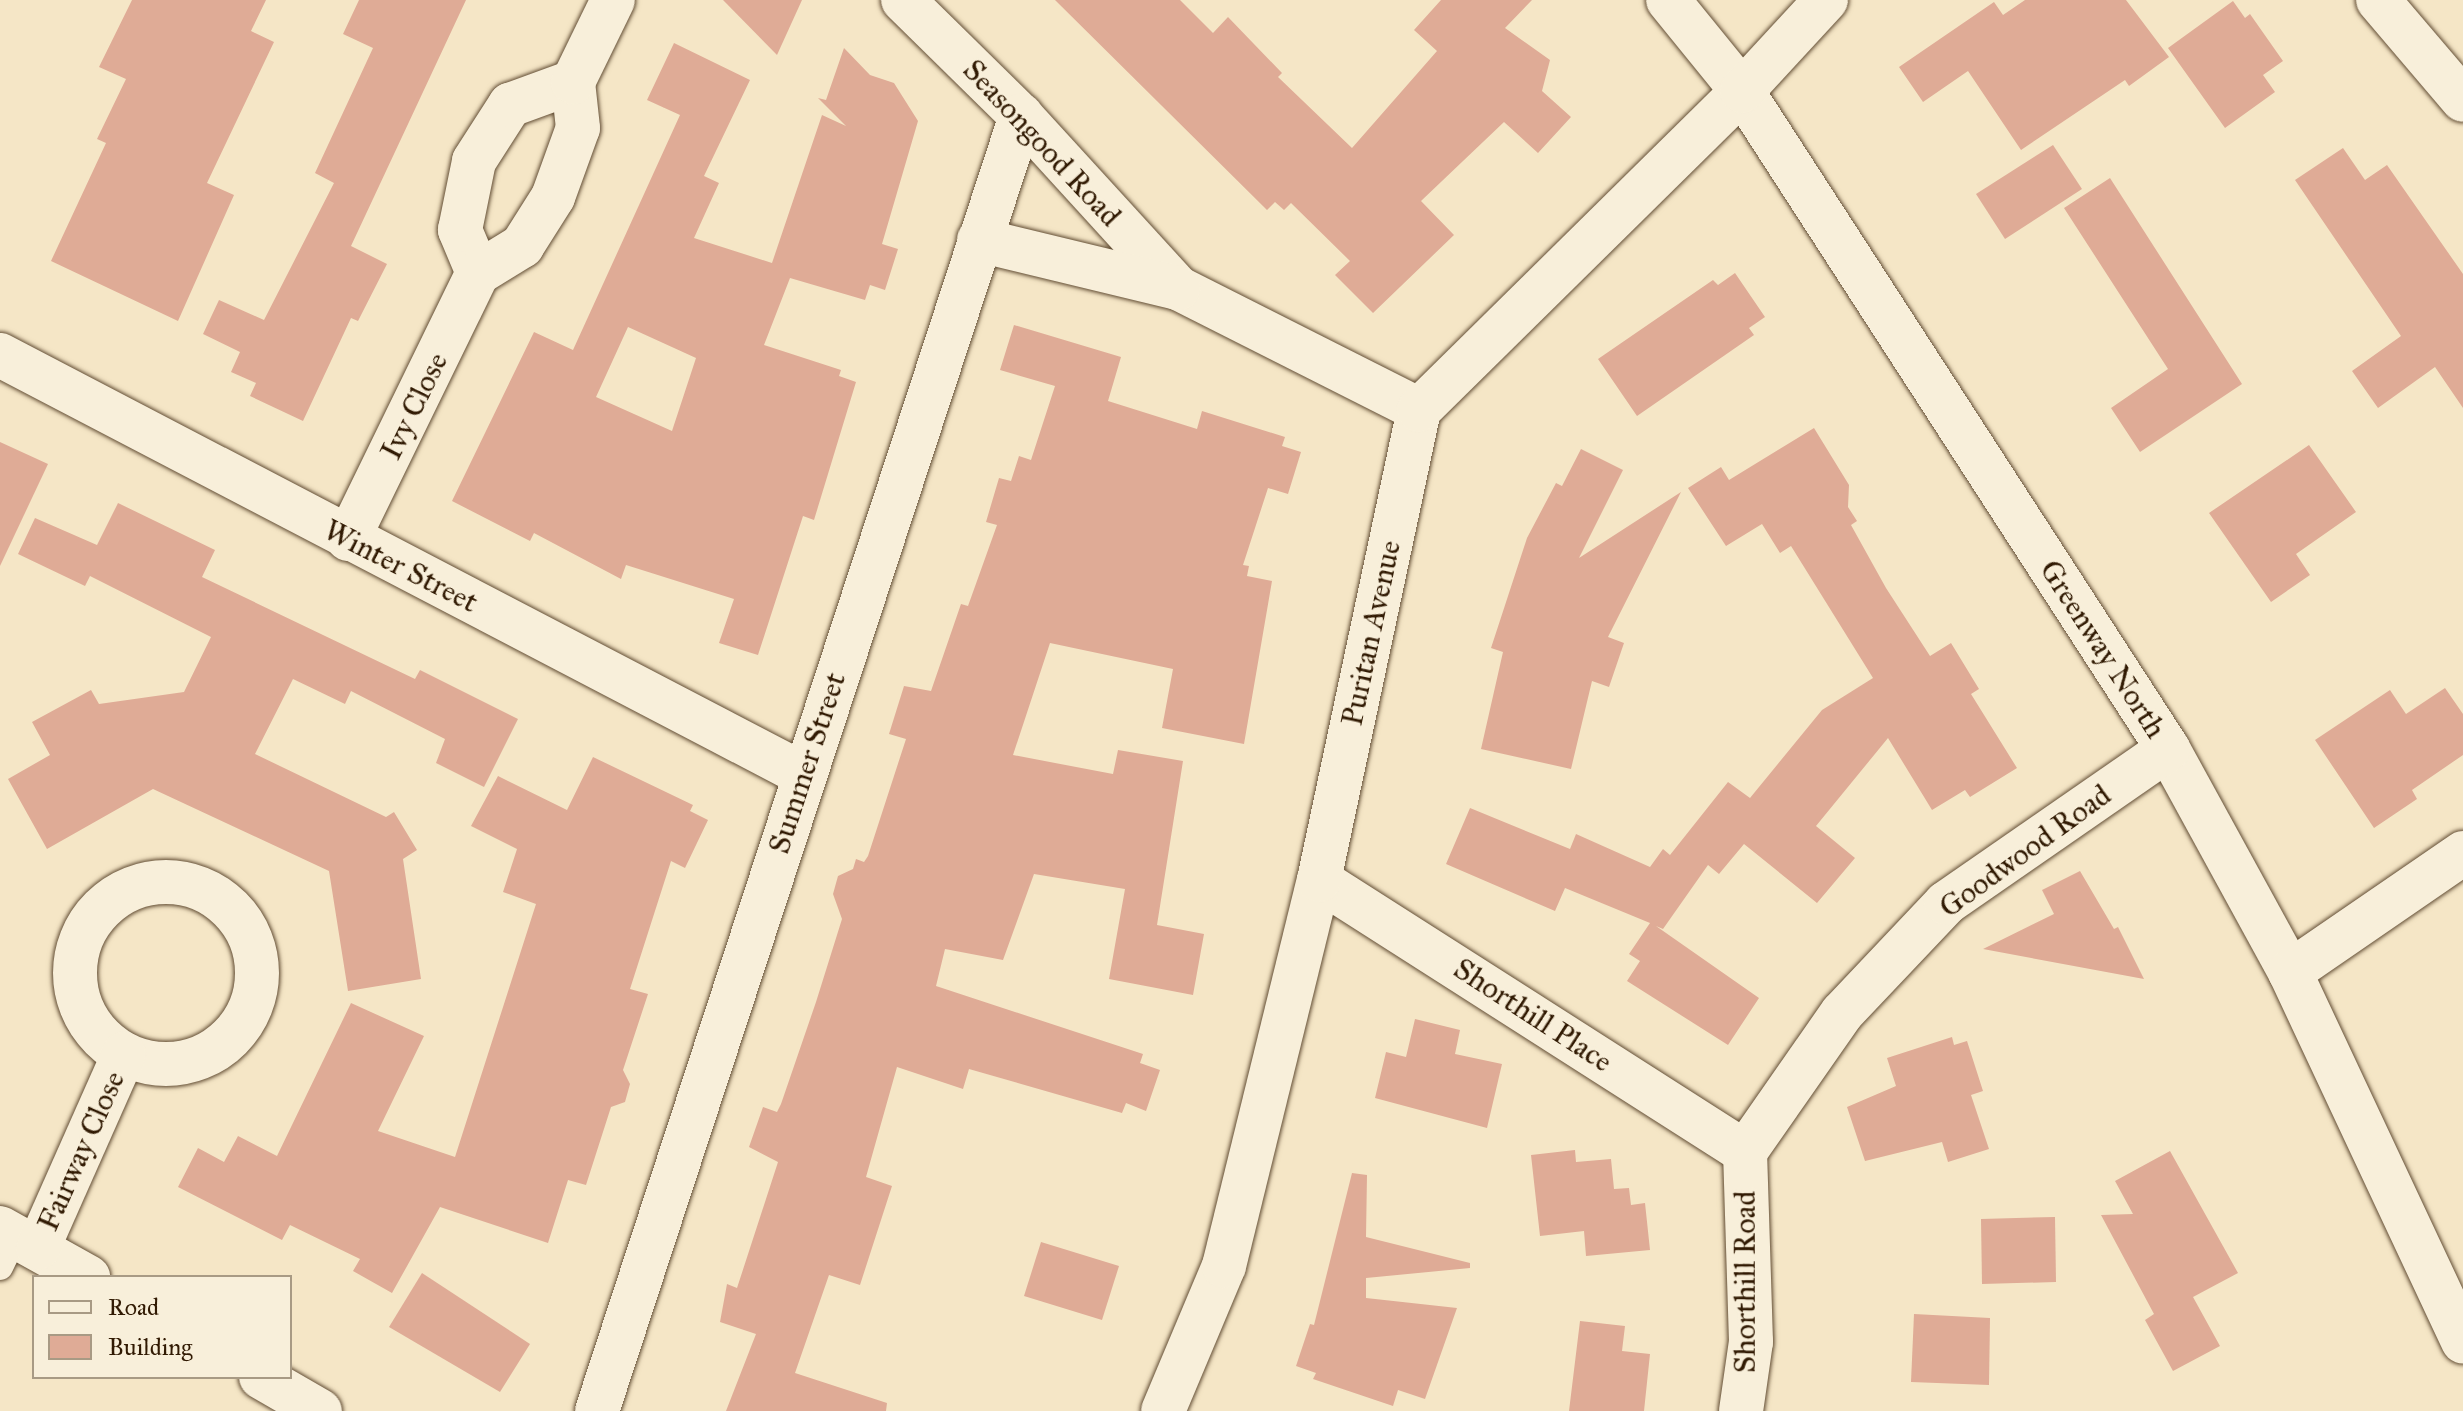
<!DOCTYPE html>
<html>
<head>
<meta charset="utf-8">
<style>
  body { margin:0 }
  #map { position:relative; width:2463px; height:1411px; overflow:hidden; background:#f5e6c6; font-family:"IM FELL Great Primer",serif }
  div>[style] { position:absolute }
  .building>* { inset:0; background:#dfab96 }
  .roads { filter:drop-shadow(0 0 2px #624d34) drop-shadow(0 0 2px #624d34) }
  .lane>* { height:26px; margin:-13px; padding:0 13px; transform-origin:13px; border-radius:13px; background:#f8efda }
  .street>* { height:44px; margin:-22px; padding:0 22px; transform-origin:22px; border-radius:22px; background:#f8efda }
  .street>.ring { margin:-22px; padding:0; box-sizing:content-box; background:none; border:44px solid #f8efda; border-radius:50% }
  span { translate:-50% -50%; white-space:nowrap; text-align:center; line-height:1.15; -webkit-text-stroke:6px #f8efda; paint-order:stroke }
  .street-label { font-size:30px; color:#311a03 }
  .legend { position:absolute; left:32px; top:1275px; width:260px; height:104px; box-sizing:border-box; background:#f8efda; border:2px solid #a89a84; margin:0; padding:10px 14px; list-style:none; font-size:24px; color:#311a03 }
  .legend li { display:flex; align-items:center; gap:16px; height:40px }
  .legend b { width:40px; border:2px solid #a89a84 }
</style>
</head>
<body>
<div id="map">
  <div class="building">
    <i style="clip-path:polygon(132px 0,266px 0,251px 31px,274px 42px,207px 183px,234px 195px,178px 321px,51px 261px,106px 143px,97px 139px,126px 79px,99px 67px)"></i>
    <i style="clip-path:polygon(359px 0,466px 0,351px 246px,387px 264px,358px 321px,351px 318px,303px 421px,250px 396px,256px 383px,231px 372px,240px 352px,203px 334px,219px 300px,264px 320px,334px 183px,315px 173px,373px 48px,343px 34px)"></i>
    <i style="clip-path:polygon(723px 0,802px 0,777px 55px)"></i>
    <i style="clip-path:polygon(1055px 0,1180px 0,1213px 33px,1228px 17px,1282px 73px,1278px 77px,1352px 148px,1437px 51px,1414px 30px,1441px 0,1532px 0,1505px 28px,1550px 60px,1542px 91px,1571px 117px,1538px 153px,1504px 122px,1421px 201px,1454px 235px,1373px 313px,1335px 275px,1350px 261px,1291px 203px,1284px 210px,1275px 202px,1267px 210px)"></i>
    <i style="clip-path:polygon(2025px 0,2126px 0,2169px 57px,2129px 86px,2125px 80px,2021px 150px,1968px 71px,1923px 102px,1899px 67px,1994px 2px,2003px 15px)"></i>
    <i style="clip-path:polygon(2233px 1px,2245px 18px,2250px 14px,2283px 61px,2263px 75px,2275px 92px,2225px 128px,2168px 48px)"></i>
    <i style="clip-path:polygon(evenodd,674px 43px,750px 80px,704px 176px,719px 183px,694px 238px,772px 263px,822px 115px,846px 126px,818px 98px,826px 100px,844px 48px,870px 75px,894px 83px,918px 121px,882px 244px,898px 249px,885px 290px,870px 285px,865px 300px,790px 278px,764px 345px,841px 370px,839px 376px,856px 382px,814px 520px,803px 516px,758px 655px,719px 643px,734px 599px,626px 565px,621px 579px,534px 533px,530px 541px,452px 501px,534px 332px,573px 350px,680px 115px,647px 100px,674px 43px,628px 327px,696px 358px,672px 431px,596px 397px,628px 327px)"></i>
    <i style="clip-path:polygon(2053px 145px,2082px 189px,2005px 239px,1976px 194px)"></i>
    <i style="clip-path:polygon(2343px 148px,2365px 180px,2387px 165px,2463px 274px,2463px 408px,2435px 367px,2378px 408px,2352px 371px,2401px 336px,2295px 180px)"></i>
    <i style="clip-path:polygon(2110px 178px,2242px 384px,2140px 452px,2111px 408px,2168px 369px,2064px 208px)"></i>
    <i style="clip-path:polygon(1735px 273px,1765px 317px,1749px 328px,1754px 335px,1637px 416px,1598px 359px,1713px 280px,1718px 285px)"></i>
    <i style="clip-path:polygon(1014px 325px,1121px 357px,1108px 401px,1197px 429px,1202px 411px,1285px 437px,1282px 446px,1301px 452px,1288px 494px,1268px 488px,1243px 565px,1249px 566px,1247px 576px,1272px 581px,1244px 744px,1162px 728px,1173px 669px,1050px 643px,1013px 755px,1113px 774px,1118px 750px,1183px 761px,1157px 925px,1204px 934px,1193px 995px,1109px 979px,1125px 889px,1034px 874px,1003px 960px,945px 949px,936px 986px,1143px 1054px,1140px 1063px,1160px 1070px,1146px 1111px,1126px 1103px,1122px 1113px,969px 1069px,963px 1089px,897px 1067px,866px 1177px,892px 1186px,860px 1285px,829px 1275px,795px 1373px,887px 1403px,886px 1411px,726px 1411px,756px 1334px,720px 1322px,727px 1284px,737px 1288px,778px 1162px,749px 1147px,763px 1107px,777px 1112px,781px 1104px,816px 1002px,842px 919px,833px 894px,838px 876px,853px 869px,856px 859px,864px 862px,868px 856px,906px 739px,889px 734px,904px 686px,931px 691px,961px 604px,968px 606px,997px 525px,986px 522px,999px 478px,1011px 481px,1019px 456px,1031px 460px,1055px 386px,1000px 370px)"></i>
    <i style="clip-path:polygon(1814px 428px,1849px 485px,1848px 507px,1857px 521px,1851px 525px,1886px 588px,1930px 656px,1951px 643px,1979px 689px,1971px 694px,2017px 768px,1970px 797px,1965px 790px,1932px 810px,1888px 738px,1816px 826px,1855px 858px,1817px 903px,1744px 844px,1719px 874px,1708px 865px,1663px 929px,1656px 926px,1759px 998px,1728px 1045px,1627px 981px,1640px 961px,1629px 954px,1650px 923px,1565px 888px,1555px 911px,1446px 864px,1470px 808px,1570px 849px,1576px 834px,1650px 867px,1663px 849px,1670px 855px,1728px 782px,1750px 798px,1822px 710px,1873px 678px,1791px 546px,1780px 553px,1762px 524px,1726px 546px,1688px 488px,1721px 467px,1729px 480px)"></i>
    <i style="clip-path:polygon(0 442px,48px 464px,0 566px)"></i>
    <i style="clip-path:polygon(2309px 445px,2356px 512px,2296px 554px,2310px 575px,2271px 602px,2209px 513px)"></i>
    <i style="clip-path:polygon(1581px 449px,1623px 470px,1579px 558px,1681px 492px,1608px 637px,1624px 643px,1609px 687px,1592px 681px,1571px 769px,1481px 749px,1503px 652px,1491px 648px,1527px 538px,1556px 483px,1562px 486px)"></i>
    <i style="clip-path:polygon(118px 503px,215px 550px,202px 577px,415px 679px,420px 670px,518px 719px,484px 787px,436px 763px,445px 739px,351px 691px,345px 704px,293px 679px,255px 754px,386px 817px,394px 812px,417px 850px,403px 859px,421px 979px,348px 991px,329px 871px,153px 789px,47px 849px,8px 779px,50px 755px,32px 722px,91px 690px,99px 704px,184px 692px,211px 637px,90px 576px,85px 586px,18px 554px,35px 518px,97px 545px)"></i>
    <i style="clip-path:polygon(2445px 688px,2463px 714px,2463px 755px,2412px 790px,2417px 799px,2374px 828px,2315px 740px,2390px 690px,2406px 714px)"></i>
    <i style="clip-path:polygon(593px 757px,693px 805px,690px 811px,708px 820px,685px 868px,671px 861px,630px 989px,648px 994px,623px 1070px,630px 1084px,625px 1102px,611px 1107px,586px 1185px,568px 1180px,548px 1243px,440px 1207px,392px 1293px,353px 1271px,360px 1259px,290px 1225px,282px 1240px,178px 1187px,198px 1148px,224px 1162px,238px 1136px,277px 1156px,351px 1003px,424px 1036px,378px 1131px,455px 1157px,536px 904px,503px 892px,517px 849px,471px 826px,498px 776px,567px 810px)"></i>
    <i style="clip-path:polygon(2080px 871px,2114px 929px,2118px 927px,2144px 979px,1983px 949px,2054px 914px,2042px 890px)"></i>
    <i style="clip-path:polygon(1415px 1019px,1460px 1030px,1455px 1054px,1502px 1064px,1487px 1128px,1375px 1098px,1386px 1052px,1406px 1057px)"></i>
    <i style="clip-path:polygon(1952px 1037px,1954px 1045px,1967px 1041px,1983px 1091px,1971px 1095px,1989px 1149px,1948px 1162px,1942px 1142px,1865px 1161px,1847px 1107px,1896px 1086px,1887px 1058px)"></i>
    <i style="clip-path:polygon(1575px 1150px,1576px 1162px,1611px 1159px,1614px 1189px,1629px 1188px,1631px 1205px,1645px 1203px,1650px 1250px,1586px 1256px,1584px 1231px,1540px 1236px,1531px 1155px)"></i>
    <i style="clip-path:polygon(2170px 1151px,2238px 1273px,2193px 1297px,2220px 1346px,2173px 1371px,2145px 1320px,2154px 1314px,2101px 1215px,2133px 1214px,2115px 1181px)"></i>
    <i style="clip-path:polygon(1352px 1173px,1367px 1175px,1366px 1237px,1470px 1263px,1470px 1268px,1366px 1278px,1366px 1298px,1457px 1308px,1425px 1399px,1398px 1390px,1393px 1406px,1313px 1379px,1316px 1373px,1296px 1366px,1310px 1324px,1314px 1325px)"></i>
    <i style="clip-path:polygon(2055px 1217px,2056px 1282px,1982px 1284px,1981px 1219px)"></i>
    <i style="clip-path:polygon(1041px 1242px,1119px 1266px,1102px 1320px,1024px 1296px)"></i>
    <i style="clip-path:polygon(422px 1273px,530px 1344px,500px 1392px,389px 1327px)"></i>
    <i style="clip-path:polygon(1914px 1314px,1990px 1318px,1989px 1385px,1911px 1382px)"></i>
    <i style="clip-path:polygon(1580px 1321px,1625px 1326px,1622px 1351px,1650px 1354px,1644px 1411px,1569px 1411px)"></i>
  </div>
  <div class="roads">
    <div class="lane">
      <i style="left:0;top:1267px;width:34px;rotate:-64deg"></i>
    </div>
    <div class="street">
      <i style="left:903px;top:0;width:165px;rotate:44.5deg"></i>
      <i style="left:1021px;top:116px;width:233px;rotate:47.6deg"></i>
      <i style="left:1178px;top:288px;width:270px;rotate:26.8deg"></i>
      <i style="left:1668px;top:0;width:117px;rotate:50.9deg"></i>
      <i style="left:1742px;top:91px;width:784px;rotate:57.08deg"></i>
      <i style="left:2168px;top:749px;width:254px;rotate:61.3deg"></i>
      <i style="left:2290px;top:972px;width:408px;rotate:64.9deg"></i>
      <i style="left:2378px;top:0;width:131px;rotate:49.6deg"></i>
      <i style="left:979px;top:240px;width:205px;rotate:13.6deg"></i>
      <i style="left:478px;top:273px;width:47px;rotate:-112.7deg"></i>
      <i style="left:460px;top:230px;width:70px;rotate:-78.5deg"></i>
      <i style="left:474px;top:161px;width:67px;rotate:-57.3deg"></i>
      <i style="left:510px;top:105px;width:67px;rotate:-20.1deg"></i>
      <i style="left:0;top:355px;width:906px;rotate:27.56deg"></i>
      <i style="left:348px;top:539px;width:296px;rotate:-64deg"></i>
      <i style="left:478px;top:273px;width:52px;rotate:-31.5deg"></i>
      <i style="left:522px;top:246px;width:58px;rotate:-57.7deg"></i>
      <i style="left:553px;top:197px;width:73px;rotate:-70.1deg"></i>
      <i style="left:578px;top:128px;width:46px;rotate:-96.2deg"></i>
      <i style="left:573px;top:82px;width:91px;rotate:-64deg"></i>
      <i style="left:1319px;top:880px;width:505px;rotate:32.56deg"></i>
      <i class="ring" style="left:75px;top:882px;width:138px;height:138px"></i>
      <i style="left:2290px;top:972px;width:210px;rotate:-34.5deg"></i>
      <i style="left:1745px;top:1152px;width:169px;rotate:-55.1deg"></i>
      <i style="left:1842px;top:1013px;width:151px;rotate:-46.6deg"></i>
      <i style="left:1946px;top:903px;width:270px;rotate:-34.7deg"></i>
      <i style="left:0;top:1228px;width:101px;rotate:29.1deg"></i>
      <i style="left:38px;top:1248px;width:212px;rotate:-66.1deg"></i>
      <i style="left:261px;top:1377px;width:68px;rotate:30deg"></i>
      <i style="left:597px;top:1411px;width:1363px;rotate:-71.87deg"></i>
      <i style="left:1163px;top:1411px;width:157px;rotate:-67.2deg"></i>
      <i style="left:1224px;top:1266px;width:398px;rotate:-76.2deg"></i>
      <i style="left:1319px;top:880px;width:481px;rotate:-78deg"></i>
      <i style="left:1419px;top:410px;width:454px;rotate:-44.6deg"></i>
      <i style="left:1742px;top:91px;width:124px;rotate:-47.3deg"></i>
      <i style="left:1741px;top:1411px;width:70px;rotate:-81.8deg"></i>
      <i style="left:1751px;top:1342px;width:190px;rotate:-91.8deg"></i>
    </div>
  </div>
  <div class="street-label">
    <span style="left:1042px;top:143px;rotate:47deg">Seasongood Road</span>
    <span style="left:414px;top:406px;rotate:-64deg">Ivy Close</span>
    <span style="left:401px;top:566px;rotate:27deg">Winter Street</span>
    <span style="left:1371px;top:633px;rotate:-78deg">Puritan Avenue</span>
    <span style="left:2103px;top:649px;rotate:57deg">Greenway North</span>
    <span style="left:807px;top:763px;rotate:-72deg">Summer Street</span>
    <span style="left:2025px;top:851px;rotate:-36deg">Goodwood Road</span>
    <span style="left:1533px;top:1015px;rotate:33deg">Shorthill Place</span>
    <span style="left:81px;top:1151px;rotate:-66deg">Fairway Close</span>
    <span style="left:1745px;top:1282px;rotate:-90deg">Shorthill Road</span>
  </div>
  <ul class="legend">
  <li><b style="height:10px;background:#f8efda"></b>Road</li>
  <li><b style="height:22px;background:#dfab96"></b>Building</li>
  </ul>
</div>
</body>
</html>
